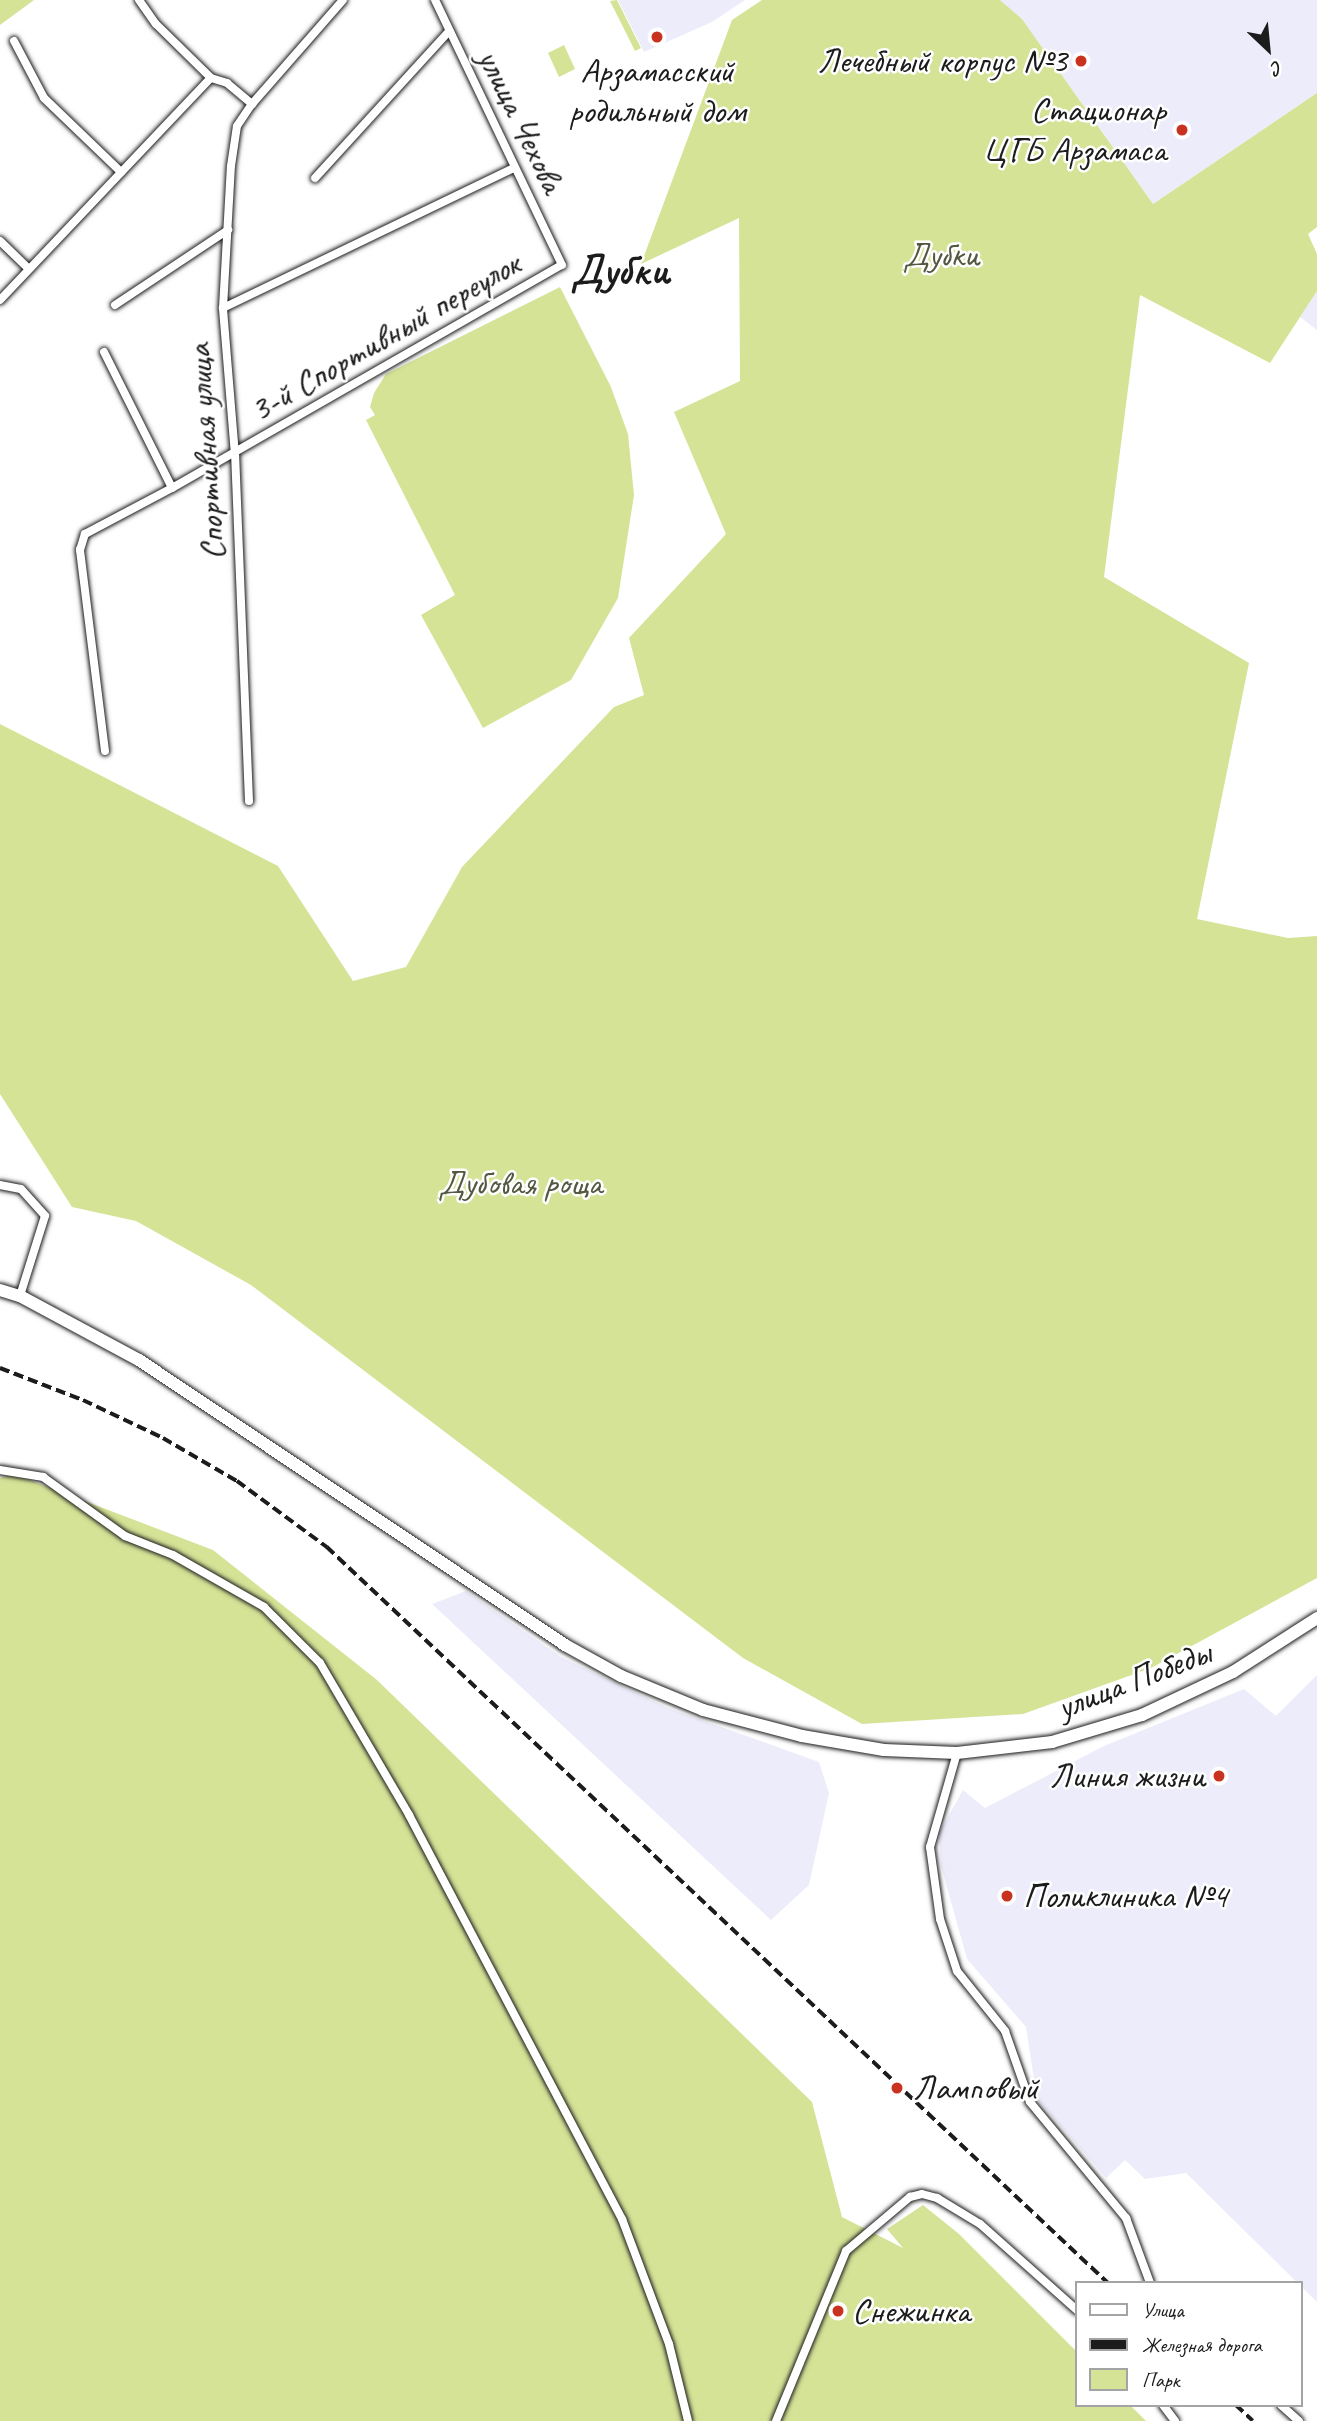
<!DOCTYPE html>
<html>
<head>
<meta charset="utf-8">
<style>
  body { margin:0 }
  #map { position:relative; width:1317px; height:2421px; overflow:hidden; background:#fff; font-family:Caveat,sans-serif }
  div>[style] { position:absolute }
  .built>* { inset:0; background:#edecfb }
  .green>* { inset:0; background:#d5e397 }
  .roads { filter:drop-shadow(0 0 2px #1c1c1c) drop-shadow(0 0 2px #1c1c1c) }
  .street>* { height:8px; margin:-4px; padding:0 4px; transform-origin:4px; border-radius:4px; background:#fff }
  .secondary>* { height:12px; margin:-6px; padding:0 6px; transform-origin:6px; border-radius:6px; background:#fff }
  .rail>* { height:3.5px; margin-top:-1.75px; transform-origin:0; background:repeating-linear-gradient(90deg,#1c1c1c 0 10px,transparent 0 15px) }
  .dots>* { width:19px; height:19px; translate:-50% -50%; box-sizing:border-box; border:4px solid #fff; border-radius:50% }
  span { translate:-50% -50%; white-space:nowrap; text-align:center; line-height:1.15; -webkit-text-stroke:5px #fff; paint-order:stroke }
  .poi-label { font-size:35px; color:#1c1c1c }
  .right { translate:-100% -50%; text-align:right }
  .left { translate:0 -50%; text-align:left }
  .street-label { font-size:35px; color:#1c1c1c }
  .park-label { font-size:35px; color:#545841 }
  .district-label { font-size:42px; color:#1c1c1c; font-weight:700 }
  .legend { position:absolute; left:1075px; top:2281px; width:228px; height:126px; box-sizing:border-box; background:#fff; border:2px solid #a4a4a4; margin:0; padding:9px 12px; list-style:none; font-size:21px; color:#1c1c1c }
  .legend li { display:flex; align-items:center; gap:14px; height:35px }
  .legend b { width:35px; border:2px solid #a4a4a4 }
  .north { position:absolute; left:1233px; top:14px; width:70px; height:70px; -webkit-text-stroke:5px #fff; paint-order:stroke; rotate:154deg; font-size:19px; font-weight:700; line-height:28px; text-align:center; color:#1c1c1c }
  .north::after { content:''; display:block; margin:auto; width:24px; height:32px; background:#1c1c1c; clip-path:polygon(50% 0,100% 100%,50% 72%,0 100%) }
</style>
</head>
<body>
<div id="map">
  <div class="built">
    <i style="clip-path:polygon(618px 0,745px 0,712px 22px,644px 52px)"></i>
    <i style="clip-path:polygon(1000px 0,1317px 0,1317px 93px,1153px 204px,1022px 19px)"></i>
    <i style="clip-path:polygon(1317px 291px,1317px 330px,1300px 317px)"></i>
    <i style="clip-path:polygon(466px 1591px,561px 1657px,668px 1708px,819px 1762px,829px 1793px,809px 1885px,771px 1920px,432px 1604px)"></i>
    <i style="clip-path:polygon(1317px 1675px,1317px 2302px,1186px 2173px,1145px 2179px,1125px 2160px,1106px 2178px,1037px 2099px,1026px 2027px,967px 1959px,941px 1866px,939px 1833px,963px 1790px,985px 1808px,1104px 1746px,1244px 1689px,1276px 1716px)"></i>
  </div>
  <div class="green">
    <i style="clip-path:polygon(0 0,34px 0,0 25px)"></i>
    <i style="clip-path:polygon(617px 0,641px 48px,635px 51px,610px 1px)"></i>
    <i style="clip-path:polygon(762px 0,1000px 0,1022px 19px,1153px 204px,1317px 93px,1317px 227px,1308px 234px,1317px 254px,1317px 291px,1270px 363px,1140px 295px,1104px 577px,1249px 663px,1197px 919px,1288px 938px,1317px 936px,1317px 1578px,1151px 1668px,1023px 1714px,862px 1724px,743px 1658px,251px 1285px,136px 1221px,72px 1207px,0 1094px,0 724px,278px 866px,353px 981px,406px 967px,462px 867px,614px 707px,644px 695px,629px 638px,726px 534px,674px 412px,740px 381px,739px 218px,641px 264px,732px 20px)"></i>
    <i style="clip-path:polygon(564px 45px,575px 69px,559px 77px,548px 53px)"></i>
    <i style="clip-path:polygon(560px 287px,611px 387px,628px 434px,634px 495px,618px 598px,571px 680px,483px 728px,421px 615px,455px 595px,366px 420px,375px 415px,370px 407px,374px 393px,386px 374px)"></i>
    <i style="clip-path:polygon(14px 1474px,213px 1550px,377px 1680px,812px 2102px,842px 2217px,903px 2248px,887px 2229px,923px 2205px,959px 2234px,1077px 2352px,1077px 2405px,1130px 2405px,1146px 2421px,0 2421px,0 1478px)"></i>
  </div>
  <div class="roads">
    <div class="street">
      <i style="left:139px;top:0;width:29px;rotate:55deg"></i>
      <i style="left:156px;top:24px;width:77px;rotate:44.5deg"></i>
      <i style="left:14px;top:41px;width:64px;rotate:62.2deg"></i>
      <i style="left:44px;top:98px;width:107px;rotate:43.9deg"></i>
      <i style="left:315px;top:178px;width:199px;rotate:-47.6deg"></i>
      <i style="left:0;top:241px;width:40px;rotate:44deg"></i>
      <i style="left:0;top:300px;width:306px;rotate:-46.5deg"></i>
      <i style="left:211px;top:78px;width:17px;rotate:17deg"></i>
      <i style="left:227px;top:83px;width:33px;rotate:40deg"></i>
      <i style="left:115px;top:305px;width:136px;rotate:-33.6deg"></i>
      <i style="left:223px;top:308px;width:323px;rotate:-25.7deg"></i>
      <i style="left:104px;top:352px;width:152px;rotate:63.4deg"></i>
      <i style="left:172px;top:488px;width:449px;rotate:-29.8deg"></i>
      <i style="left:562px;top:265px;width:294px;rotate:-115.6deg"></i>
      <i style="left:105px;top:751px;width:203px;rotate:-97.1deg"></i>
      <i style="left:80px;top:550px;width:17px;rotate:-73deg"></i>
      <i style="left:85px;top:534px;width:98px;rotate:-27.9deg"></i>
      <i style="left:249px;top:801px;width:346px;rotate:-92.3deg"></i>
      <i style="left:235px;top:455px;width:147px;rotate:-94.7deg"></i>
      <i style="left:223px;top:308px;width:142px;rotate:-86.8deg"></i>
      <i style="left:231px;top:166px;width:40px;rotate:-81.5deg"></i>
      <i style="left:237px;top:126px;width:27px;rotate:-56deg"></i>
      <i style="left:252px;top:104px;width:138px;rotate:-48.8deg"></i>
      <i style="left:0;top:1185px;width:21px;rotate:11deg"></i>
      <i style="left:21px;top:1189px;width:36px;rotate:48deg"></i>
      <i style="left:45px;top:1216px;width:84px;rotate:107.4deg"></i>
      <i style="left:0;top:1470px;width:44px;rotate:9.2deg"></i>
      <i style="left:43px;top:1477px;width:101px;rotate:35.7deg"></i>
      <i style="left:125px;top:1536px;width:52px;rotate:21.6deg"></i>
      <i style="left:173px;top:1555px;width:105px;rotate:29.7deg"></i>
      <i style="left:264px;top:1607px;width:79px;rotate:45deg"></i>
      <i style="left:320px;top:1663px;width:176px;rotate:59.6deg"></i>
      <i style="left:409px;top:1815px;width:457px;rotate:62.2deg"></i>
      <i style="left:622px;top:2219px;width:134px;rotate:69.4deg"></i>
      <i style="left:669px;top:2344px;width:79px;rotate:76.1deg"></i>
      <i style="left:957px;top:1753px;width:98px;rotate:106deg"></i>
      <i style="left:930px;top:1847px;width:73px;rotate:82.1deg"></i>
      <i style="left:940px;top:1919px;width:55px;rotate:71.9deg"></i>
      <i style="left:957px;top:1971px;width:77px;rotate:51.3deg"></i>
      <i style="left:1005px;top:2031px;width:75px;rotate:70.6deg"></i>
      <i style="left:1030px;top:2102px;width:151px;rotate:50.4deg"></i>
      <i style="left:1126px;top:2218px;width:69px;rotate:69.7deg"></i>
      <i style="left:1163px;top:2405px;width:20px;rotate:53deg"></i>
      <i style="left:1281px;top:2405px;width:24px;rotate:42deg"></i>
      <i style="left:776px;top:2421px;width:184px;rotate:-67.6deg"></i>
      <i style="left:846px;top:2251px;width:84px;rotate:-40.2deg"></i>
      <i style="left:910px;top:2197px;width:12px;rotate:-14deg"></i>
      <i style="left:922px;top:2194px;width:16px;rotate:15deg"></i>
      <i style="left:937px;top:2198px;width:50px;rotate:31.2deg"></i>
      <i style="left:980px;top:2224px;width:130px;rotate:41.6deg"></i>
    </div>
    <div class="secondary">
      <i style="left:0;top:1290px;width:21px;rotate:17deg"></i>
      <i style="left:20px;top:1296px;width:135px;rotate:28.3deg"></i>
      <i style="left:139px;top:1360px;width:513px;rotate:33.78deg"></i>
      <i style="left:565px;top:1645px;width:64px;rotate:29deg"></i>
      <i style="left:621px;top:1676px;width:89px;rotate:22.5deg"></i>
      <i style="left:703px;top:1710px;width:102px;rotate:14.7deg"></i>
      <i style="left:802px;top:1736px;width:83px;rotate:9.7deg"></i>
      <i style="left:884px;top:1750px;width:73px;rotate:2.4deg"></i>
      <i style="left:957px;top:1753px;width:96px;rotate:-6.6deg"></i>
      <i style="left:1052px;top:1742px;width:94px;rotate:-16.7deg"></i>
      <i style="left:1142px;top:1715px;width:101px;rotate:-25.3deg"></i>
      <i style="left:1233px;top:1672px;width:100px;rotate:-32.7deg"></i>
    </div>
  </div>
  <div class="rail">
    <i style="left:0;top:1368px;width:89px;rotate:21.1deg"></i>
    <i style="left:83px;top:1400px;width:89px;rotate:25.4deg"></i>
    <i style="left:163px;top:1438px;width:86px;rotate:30.2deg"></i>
    <i style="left:237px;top:1481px;width:112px;rotate:36.3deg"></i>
    <i style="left:327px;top:1547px;width:1073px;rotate:43.3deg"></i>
    <i style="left:1236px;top:2405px;width:23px;rotate:43deg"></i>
  </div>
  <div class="dots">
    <i style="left:657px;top:37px;background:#c8321e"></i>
    <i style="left:1081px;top:61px;background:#c8321e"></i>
    <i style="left:1182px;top:130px;background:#c8321e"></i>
    <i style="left:1219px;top:1776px;background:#c8321e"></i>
    <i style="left:1007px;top:1896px;background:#c8321e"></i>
    <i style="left:897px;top:2088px;background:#c8321e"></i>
    <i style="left:838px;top:2311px;background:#c8321e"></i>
  </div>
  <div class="poi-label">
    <span class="right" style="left:1067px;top:61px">Лечебный корпус №3</span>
    <span style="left:657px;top:91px">Арзамасский<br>родильный дом</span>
    <span class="right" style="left:1166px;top:130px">Стационар<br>ЦГБ Арзамаса</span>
    <span class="right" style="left:1205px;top:1776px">Линия жизни</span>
    <span class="left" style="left:1023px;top:1896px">Поликлиника №4</span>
    <span class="left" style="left:913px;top:2088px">Ламповый</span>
    <span class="left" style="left:852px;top:2311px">Снежинка</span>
  </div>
  <div class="street-label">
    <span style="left:521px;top:121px;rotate:64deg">улица Чехова</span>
    <span style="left:385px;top:337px;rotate:-30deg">3-й Спортивный переулок</span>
    <span style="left:206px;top:452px;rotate:-94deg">Спортивная улица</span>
    <span style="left:1134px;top:1680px;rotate:-21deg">улица Победы</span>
  </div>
  <div class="park-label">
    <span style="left:941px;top:255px">Дубки</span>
    <span style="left:520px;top:1183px">Дубовая роща</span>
  </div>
  <div class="district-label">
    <span style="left:620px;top:271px">Дубки</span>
  </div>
  <ul class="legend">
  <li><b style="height:9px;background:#fff"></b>Улица</li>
  <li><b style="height:9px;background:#1c1c1c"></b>Железная дорога</li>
  <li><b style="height:19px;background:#d5e397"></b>Парк</li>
  </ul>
  <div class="north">С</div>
</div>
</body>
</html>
